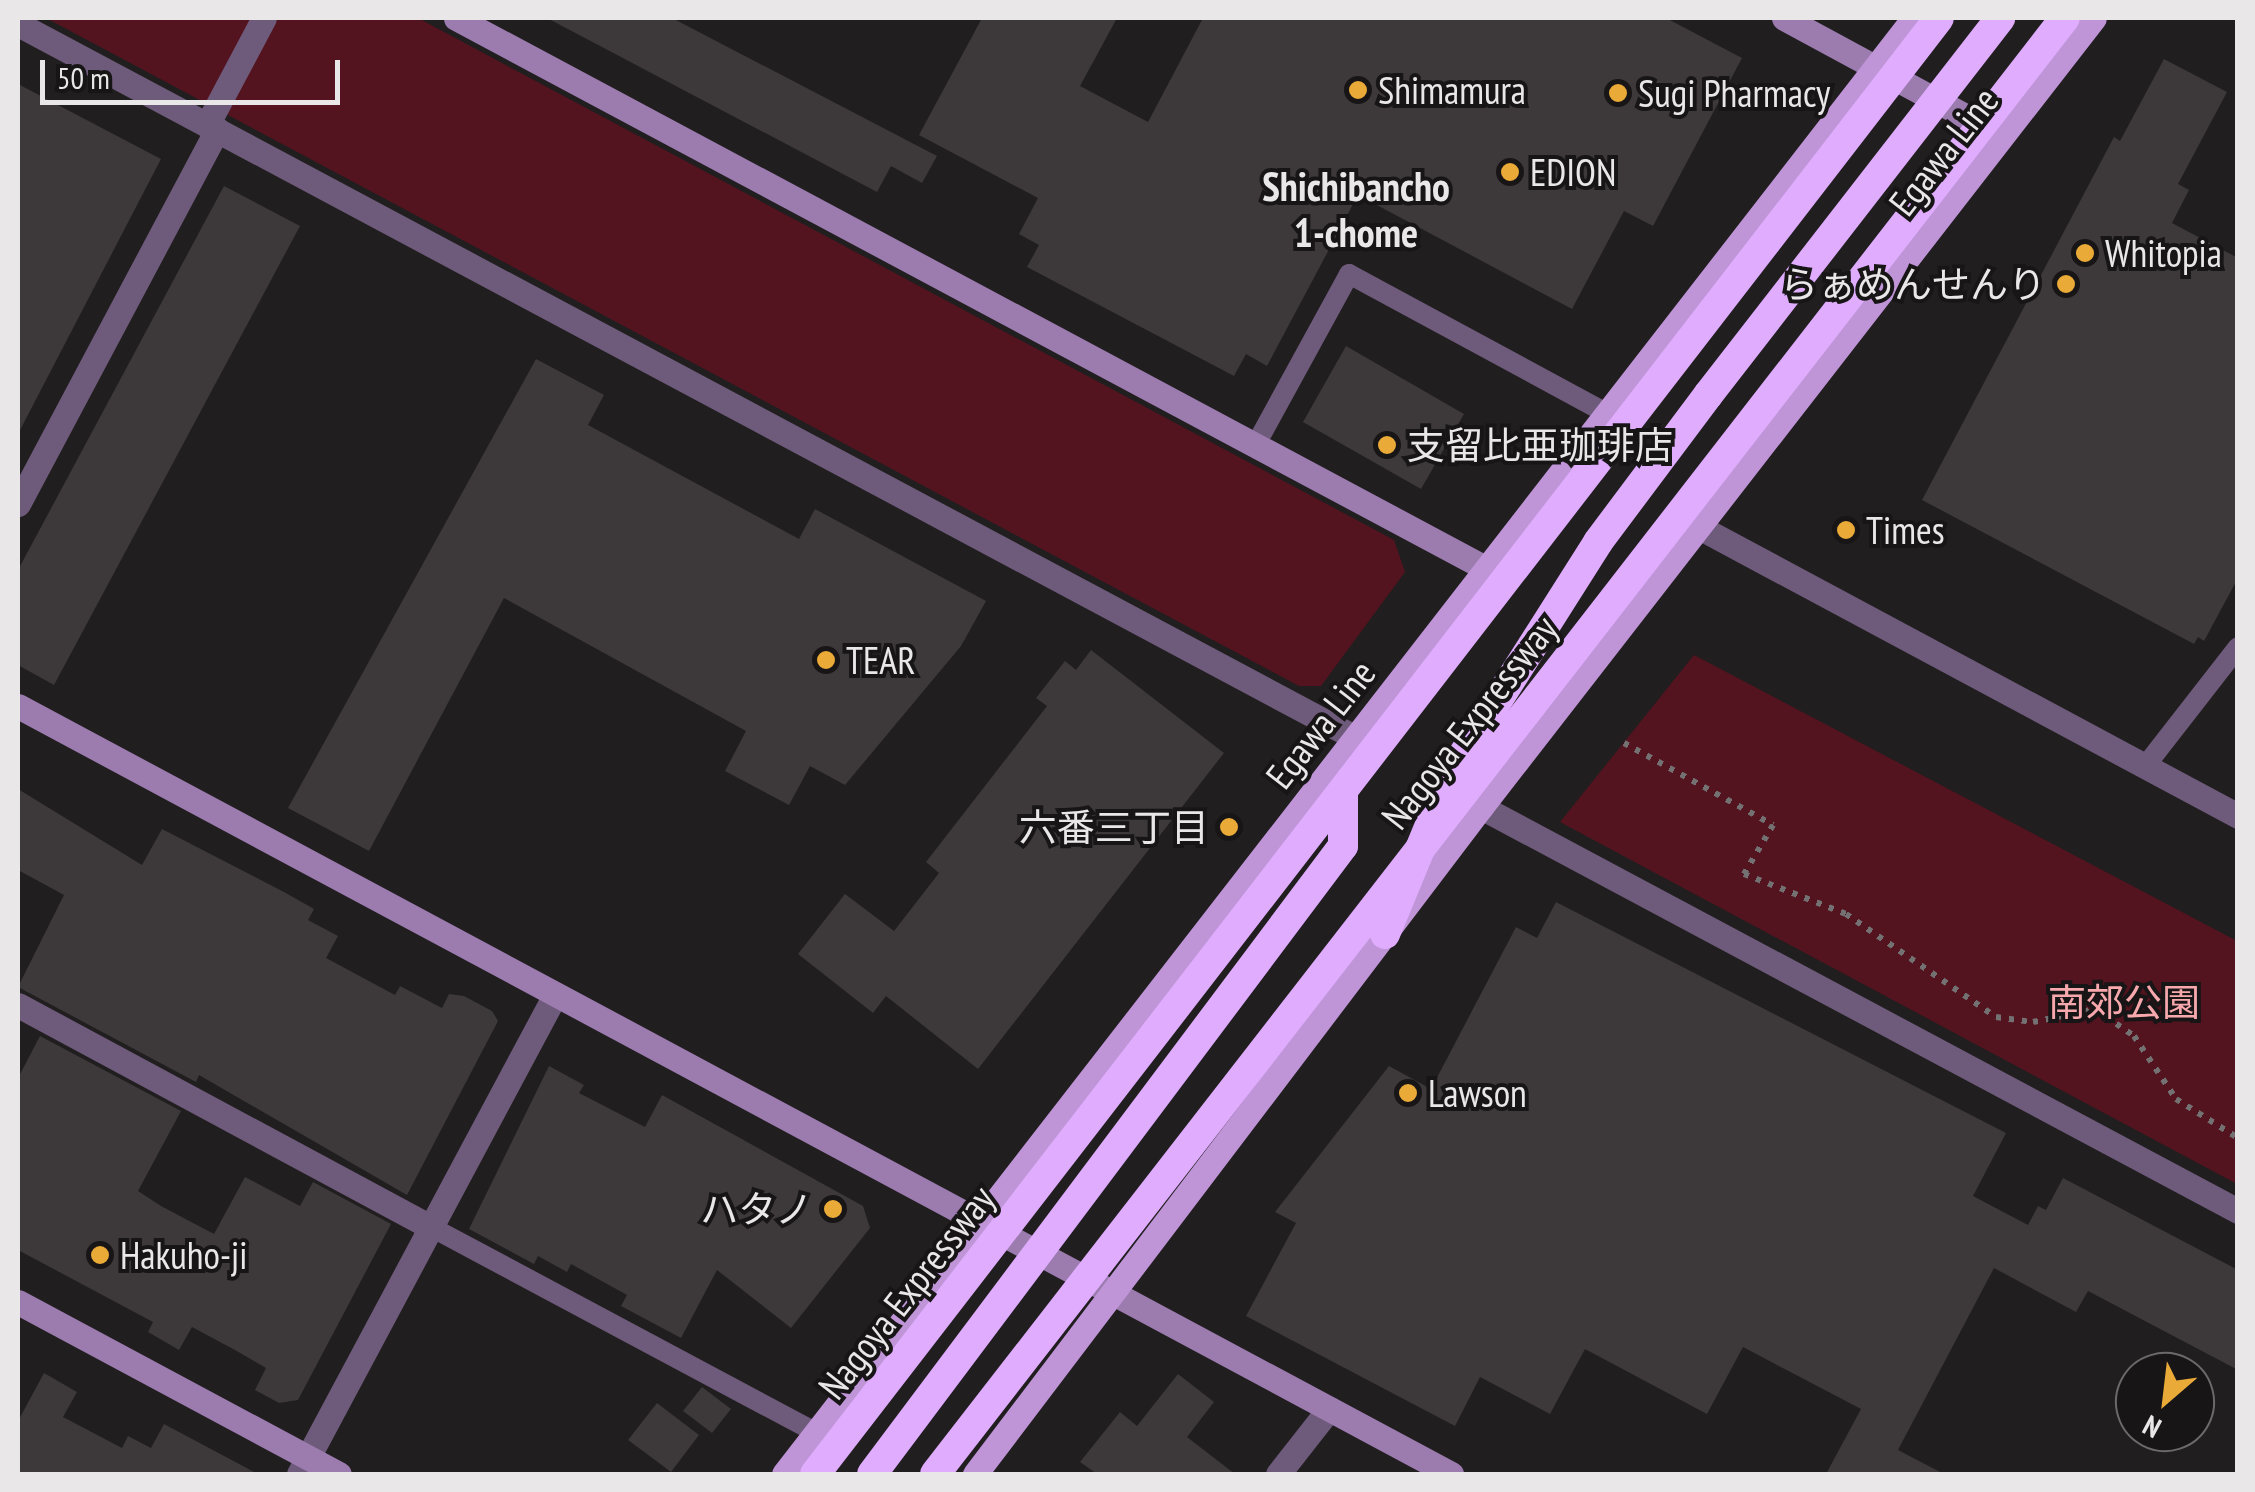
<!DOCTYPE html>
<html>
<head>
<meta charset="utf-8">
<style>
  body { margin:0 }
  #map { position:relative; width:2255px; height:1492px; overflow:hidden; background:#211e20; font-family:"PT Sans Narrow","Noto Sans JP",sans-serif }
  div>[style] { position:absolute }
  .green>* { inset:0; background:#53141f }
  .building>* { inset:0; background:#3d3839 }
  .path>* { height:6px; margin-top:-3px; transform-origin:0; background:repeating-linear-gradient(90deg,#747173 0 5px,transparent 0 13px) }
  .lane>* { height:20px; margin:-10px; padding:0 10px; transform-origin:10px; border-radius:10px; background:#6e5a7a }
  .street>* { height:25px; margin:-12.5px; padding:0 12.5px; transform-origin:12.5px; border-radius:12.5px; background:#6e5a7a }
  .secondary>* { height:25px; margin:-12.5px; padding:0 12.5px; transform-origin:12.5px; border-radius:12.5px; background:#9c7baf }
  .primary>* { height:25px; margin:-12.5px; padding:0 12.5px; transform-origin:12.5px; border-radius:12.5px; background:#bf95d8 }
  .highway>* { height:30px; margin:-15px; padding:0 15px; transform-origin:15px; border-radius:15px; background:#dfacfe }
  .highway-bridge>* { height:30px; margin:-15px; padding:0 15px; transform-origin:15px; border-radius:15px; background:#dfacfe }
  .dots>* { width:28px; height:28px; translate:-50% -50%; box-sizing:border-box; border:5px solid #181517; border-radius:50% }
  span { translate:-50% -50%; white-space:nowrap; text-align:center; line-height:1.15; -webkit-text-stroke:8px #181517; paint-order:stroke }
  .poi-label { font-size:38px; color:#eae7e9 }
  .left { translate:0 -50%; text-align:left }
  .right { translate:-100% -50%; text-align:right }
  .street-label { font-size:38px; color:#eae7e9 }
  .park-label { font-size:38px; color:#f6a8ad }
  .neighbourhood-label { font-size:40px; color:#eae7e9; font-weight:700 }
  .frame { position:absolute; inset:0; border:20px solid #eae7e9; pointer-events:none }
  .north { position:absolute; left:2115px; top:1352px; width:100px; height:100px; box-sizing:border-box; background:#181517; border:2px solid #6c696b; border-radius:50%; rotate:208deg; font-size:28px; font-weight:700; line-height:40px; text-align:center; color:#eae7e9 }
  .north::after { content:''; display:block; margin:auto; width:35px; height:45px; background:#eaaa38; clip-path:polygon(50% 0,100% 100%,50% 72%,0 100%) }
  .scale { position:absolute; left:40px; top:60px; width:300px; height:45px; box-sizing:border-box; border:5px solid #eae7e9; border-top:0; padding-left:12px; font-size:30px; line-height:35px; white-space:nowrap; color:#eae7e9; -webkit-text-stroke:8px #181517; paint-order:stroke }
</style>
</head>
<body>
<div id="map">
  <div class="green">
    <i style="clip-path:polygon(46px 18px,418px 18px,1394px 540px,1405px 572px,1321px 686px,1299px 686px)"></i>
    <i style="clip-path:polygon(1694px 655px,2237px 941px,2237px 1184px,1560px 822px)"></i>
  </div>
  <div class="building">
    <i style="clip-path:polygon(547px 18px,672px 18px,937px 156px,922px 183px,891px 166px,877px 192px)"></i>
    <i style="clip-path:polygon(982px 18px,1117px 18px,1080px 86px,1148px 122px,1203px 18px,1666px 18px,1742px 58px,1653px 226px,1624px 211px,1572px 309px,1358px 195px,1267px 366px,1246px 354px,1234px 376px,1027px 267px,1039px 245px,1019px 234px,1038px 198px,919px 135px)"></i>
    <i style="clip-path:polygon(2164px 59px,2227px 92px,2178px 184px,2189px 190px,2172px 223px,2238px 258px,2238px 578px,2204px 641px,2198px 637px,2194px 644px,1922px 500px,2114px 137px,2120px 141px)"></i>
    <i style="clip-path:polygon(18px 84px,161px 159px,18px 434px)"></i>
    <i style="clip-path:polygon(224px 186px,300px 226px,54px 685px,18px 665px,18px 570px)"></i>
    <i style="clip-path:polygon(1346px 346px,1464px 414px,1421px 489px,1303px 422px)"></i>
    <i style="clip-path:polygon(536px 359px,604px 395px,588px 425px,799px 539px,815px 509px,986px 601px,961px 646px,845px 785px,810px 766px,789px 805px,725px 771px,746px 731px,504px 598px,369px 851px,288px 808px)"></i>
    <i style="clip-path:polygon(1091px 650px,1224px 753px,978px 1069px,886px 996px,873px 1013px,798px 954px,845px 894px,894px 931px,939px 873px,926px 862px,1047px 706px,1036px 698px,1065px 661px,1076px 670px)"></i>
    <i style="clip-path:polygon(18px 789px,142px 865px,162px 829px,284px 892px,314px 909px,308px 920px,338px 936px,326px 958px,395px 995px,400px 986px,442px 1008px,449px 994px,464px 996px,492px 1011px,498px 1021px,407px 1195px,199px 1075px,196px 1082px,18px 987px,64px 895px,18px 870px)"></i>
    <i style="clip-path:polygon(1556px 902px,2006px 1133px,1973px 1196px,2028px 1225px,2038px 1206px,2046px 1210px,2063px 1178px,2238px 1270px,2238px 1370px,2088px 1291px,2076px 1312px,1994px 1268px,1898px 1450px,1944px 1474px,1826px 1474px,1861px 1409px,1743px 1347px,1707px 1414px,1585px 1349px,1550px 1414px,1480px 1377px,1455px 1426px,1246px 1316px,1296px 1223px,1275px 1212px,1389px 1066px,1431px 1089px,1516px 927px,1537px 938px)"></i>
    <i style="clip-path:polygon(40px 1036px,181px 1111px,138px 1191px,161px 1206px,214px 1234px,245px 1177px,300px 1206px,313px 1182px,391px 1224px,298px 1400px,279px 1403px,255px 1390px,266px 1368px,235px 1350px,192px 1327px,179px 1350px,148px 1332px,153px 1322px,18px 1250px,18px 1078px)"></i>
    <i style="clip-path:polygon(549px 1066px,584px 1085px,579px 1093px,645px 1127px,662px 1095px,863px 1206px,870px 1228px,791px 1328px,717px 1270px,681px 1338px,621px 1306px,627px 1295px,571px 1264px,567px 1272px,538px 1256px,534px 1264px,469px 1229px)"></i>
    <i style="clip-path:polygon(44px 1373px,77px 1392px,63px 1417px,122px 1448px,128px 1436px,151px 1448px,164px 1424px,258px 1474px,18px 1474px,18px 1421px)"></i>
    <i style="clip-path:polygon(1178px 1374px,1214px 1402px,1187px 1437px,1235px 1474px,1097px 1474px,1080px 1462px,1120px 1412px,1137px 1426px)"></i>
    <i style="clip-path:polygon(702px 1387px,731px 1409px,712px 1433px,683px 1411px)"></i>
    <i style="clip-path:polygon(657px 1403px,699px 1435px,671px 1472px,628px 1440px)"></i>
  </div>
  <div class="path">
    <i style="left:1624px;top:743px;width:170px;rotate:28.8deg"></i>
    <i style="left:1773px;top:825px;width:57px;rotate:120.6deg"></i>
    <i style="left:1744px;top:874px;width:110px;rotate:21.4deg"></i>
    <i style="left:1846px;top:914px;width:182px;rotate:34.5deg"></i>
    <i style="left:1996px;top:1017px;width:37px;rotate:8deg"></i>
    <i style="left:2033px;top:1022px;width:63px;rotate:-11.8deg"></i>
    <i style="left:2095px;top:1009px;width:47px;rotate:34.7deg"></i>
    <i style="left:2134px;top:1036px;width:76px;rotate:56.3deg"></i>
    <i style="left:2176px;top:1099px;width:73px;rotate:32.2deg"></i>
  </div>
  <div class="lane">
    <i style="left:1255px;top:446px;width:196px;rotate:-61.3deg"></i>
    <i style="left:1349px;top:274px;width:294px;rotate:28.4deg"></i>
    <i style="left:2147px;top:764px;width:148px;rotate:-52.1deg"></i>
    <i style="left:431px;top:1227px;width:438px;rotate:28.1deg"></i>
  </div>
  <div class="street">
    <i style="left:18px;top:24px;width:1517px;rotate:28.09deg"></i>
    <i style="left:207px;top:125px;width:121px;rotate:-62deg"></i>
    <i style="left:18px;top:504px;width:424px;rotate:-62deg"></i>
    <i style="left:1697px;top:526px;width:614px;rotate:28.19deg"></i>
    <i style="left:1481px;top:807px;width:858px;rotate:28.09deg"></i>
    <i style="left:18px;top:1005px;width:469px;rotate:28.3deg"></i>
    <i style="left:299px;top:1474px;width:543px;rotate:-61.88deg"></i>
    <i style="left:1278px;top:1474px;width:83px;rotate:-51.9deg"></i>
  </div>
  <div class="secondary">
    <i style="left:456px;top:18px;width:1169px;rotate:28.12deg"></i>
    <i style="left:1784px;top:18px;width:240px;rotate:28.4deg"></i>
    <i style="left:18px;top:706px;width:1626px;rotate:28.19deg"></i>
    <i style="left:18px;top:1302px;width:364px;rotate:28.2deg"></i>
  </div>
  <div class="primary">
    <i style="left:784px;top:1474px;width:1843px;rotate:-52.19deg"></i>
    <i style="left:975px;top:1474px;width:837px;rotate:-52.82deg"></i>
    <i style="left:1481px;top:807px;width:999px;rotate:-52.16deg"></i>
  </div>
  <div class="highway">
    <i style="left:1385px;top:934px;width:173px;rotate:-67.6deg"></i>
    <i style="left:1451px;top:774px;width:275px;rotate:-57.6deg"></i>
    <i style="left:1598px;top:542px;width:184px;rotate:-53.2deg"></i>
  </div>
  <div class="highway-bridge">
    <i style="left:1708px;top:395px;width:477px;rotate:-52.2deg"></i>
    <i style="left:815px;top:1474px;width:1839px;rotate:-52.33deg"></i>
    <i style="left:872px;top:1474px;width:785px;rotate:-53.13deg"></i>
    <i style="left:1343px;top:846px;width:55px;rotate:-90deg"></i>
    <i style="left:935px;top:1474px;width:1843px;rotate:-52.19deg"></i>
  </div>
  <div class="dots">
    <i style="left:1358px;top:90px;background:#eaaa38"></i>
    <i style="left:1618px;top:93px;background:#eaaa38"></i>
    <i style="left:1510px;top:172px;background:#eaaa38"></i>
    <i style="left:2085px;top:253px;background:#eaaa38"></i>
    <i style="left:2066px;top:284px;background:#eaaa38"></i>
    <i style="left:1387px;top:445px;background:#eaaa38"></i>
    <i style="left:1846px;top:530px;background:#eaaa38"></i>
    <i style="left:826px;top:660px;background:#eaaa38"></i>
    <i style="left:1229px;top:827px;background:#eaaa38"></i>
    <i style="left:1408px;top:1093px;background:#eaaa38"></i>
    <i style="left:833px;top:1209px;background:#eaaa38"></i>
    <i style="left:100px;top:1255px;background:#eaaa38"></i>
  </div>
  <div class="poi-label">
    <span class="left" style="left:1378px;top:90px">Shimamura</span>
    <span class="left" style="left:1638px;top:93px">Sugi Pharmacy</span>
    <span class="left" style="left:1530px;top:172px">EDION</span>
    <span class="left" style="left:2105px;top:253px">Whitopia</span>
    <span class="right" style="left:2046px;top:284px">らぁめんせんり</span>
    <span class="left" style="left:1407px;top:445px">支留比亜珈琲店</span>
    <span class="left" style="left:1866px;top:530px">Times</span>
    <span class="left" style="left:846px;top:660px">TEAR</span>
    <span class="right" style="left:1209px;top:827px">六番三丁目</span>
    <span class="left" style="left:1428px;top:1093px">Lawson</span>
    <span class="right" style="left:813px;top:1209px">ハタノ</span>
    <span class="left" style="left:120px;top:1255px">Hakuho-ji</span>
  </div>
  <div class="street-label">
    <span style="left:1943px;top:151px;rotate:-52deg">Egawa Line</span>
    <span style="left:1469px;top:722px;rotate:-52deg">Nagoya Expressway</span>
    <span style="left:1320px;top:724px;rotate:-52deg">Egawa Line</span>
    <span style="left:906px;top:1292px;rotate:-52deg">Nagoya Expressway</span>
  </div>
  <div class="park-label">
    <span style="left:2124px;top:1002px">南郊公園</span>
  </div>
  <div class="neighbourhood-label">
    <span style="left:1356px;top:209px">Shichibancho<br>1-chome</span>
  </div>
  <div class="frame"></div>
  <div class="north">N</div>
  <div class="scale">50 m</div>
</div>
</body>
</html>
